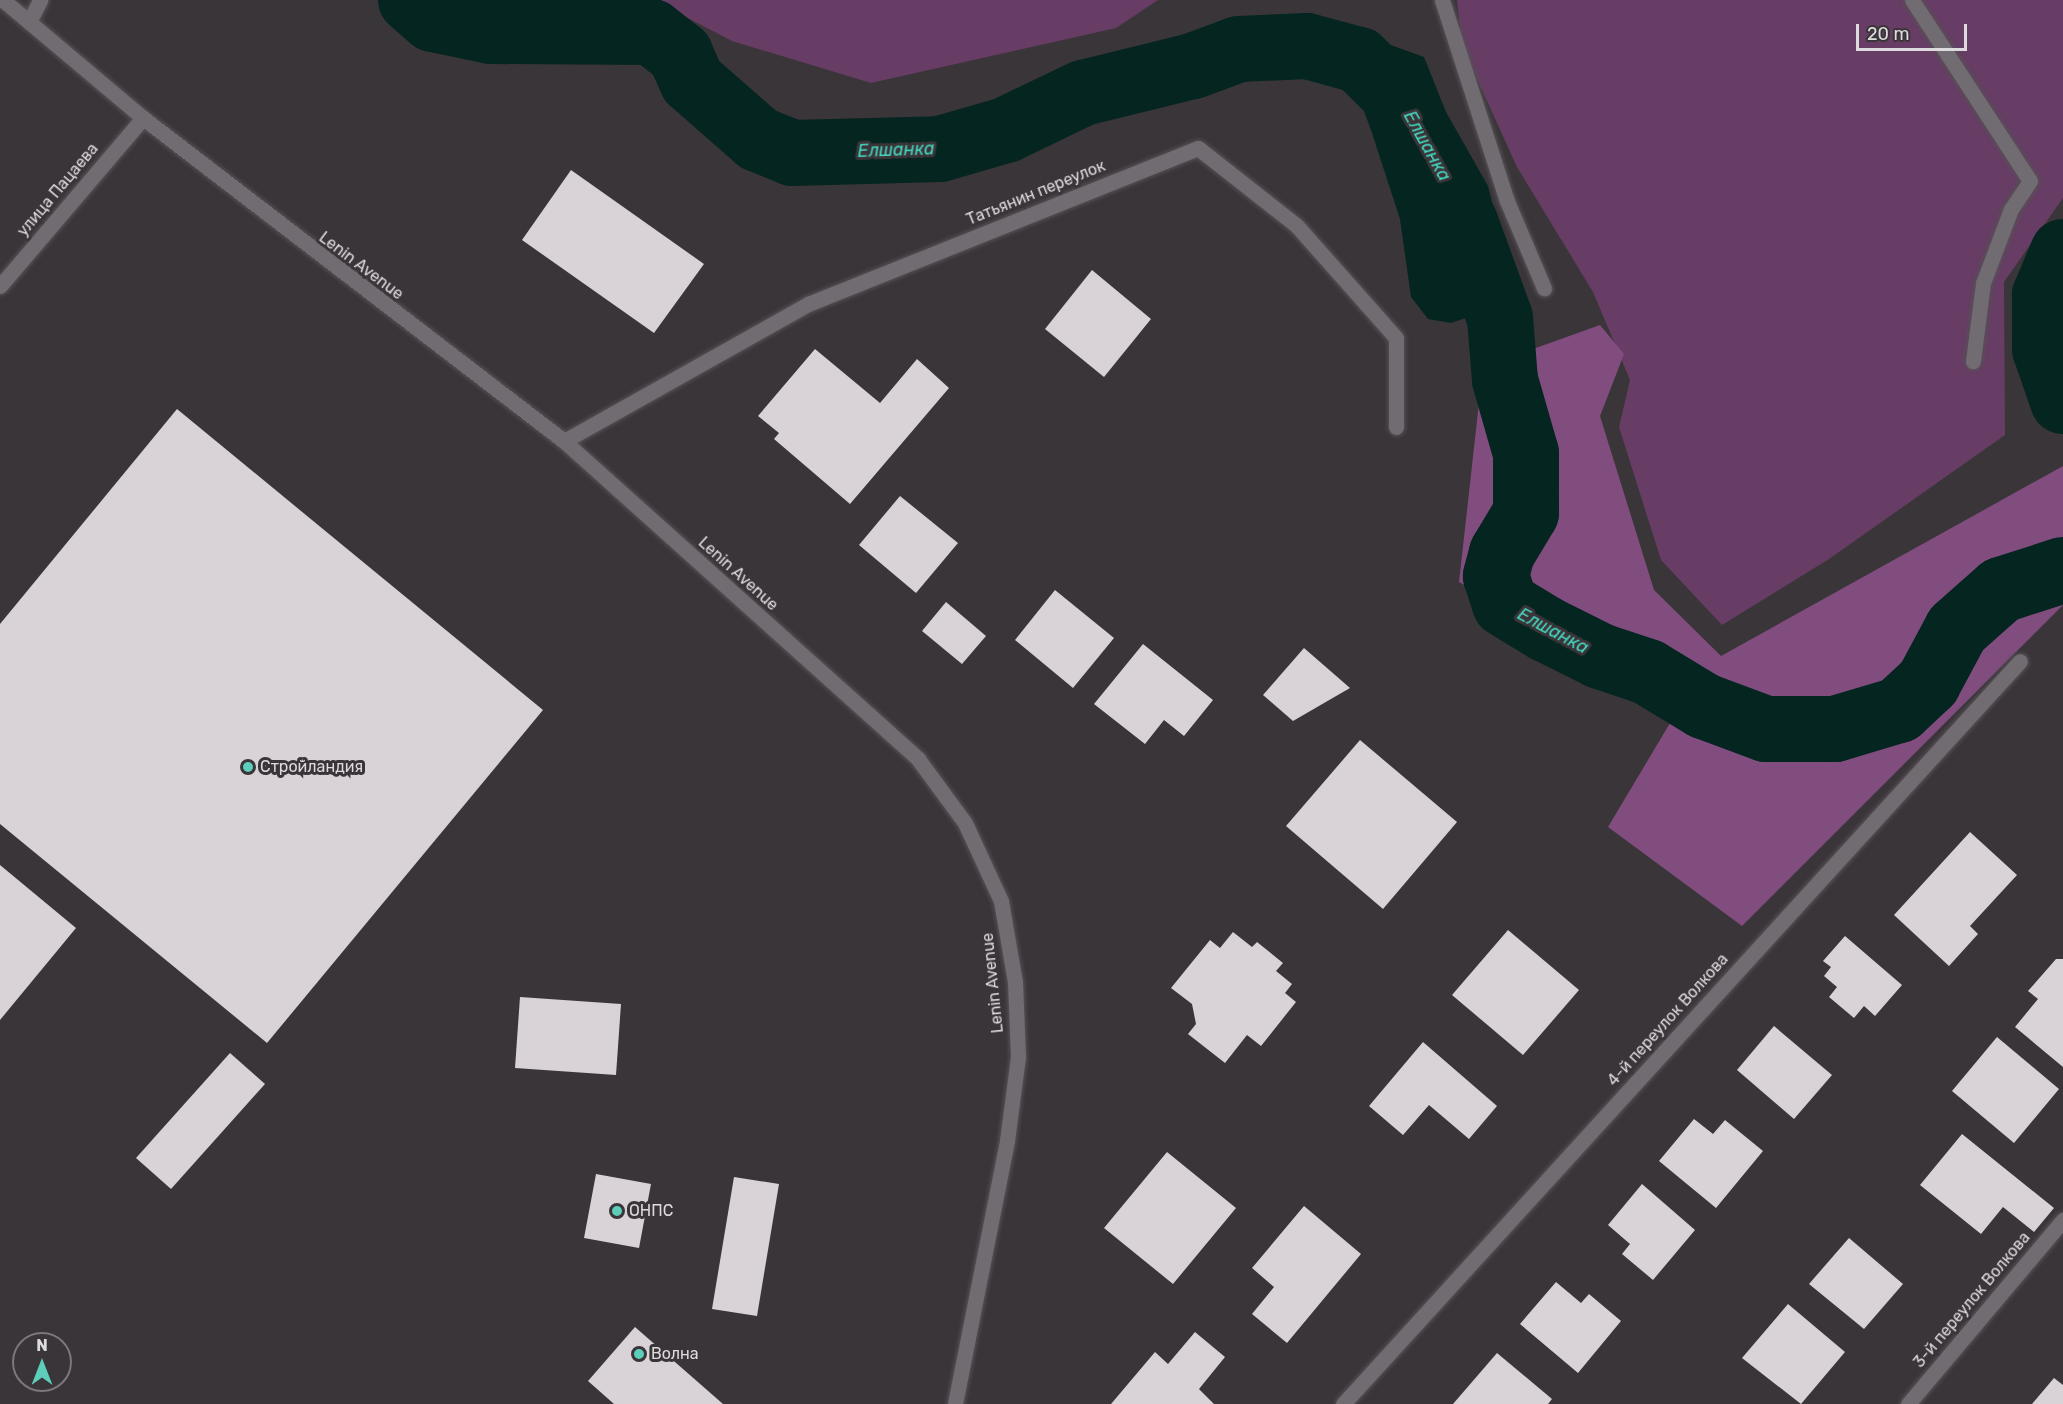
<!DOCTYPE html>
<html>
<head>
<meta charset="utf-8">
<style>
  body { margin:0 }
  #map { position:relative; width:2063px; height:1404px; overflow:hidden; background:#3a3539; font-family:Rubik,sans-serif }
  div>[style] { position:absolute }
  .green>* { inset:0; background:#673d65 }
  .forest>* { inset:0; background:#814d7f }
  .water>* { inset:0; background:#052520 }
  .river>* { height:66px; margin:-33px; padding:0 33px; transform-origin:33px; border-radius:33px; background:#052520 }
  .building>* { inset:0; background:#d9d3d8 }
  .roads { filter:drop-shadow(0 0 2px #565155) drop-shadow(0 0 2px #565155) }
  .service>* { height:15px; margin:-7.5px; padding:0 7.5px; transform-origin:7.5px; border-radius:7.5px; background:#716c71 }
  .minor>* { height:15px; margin:-7.5px; padding:0 7.5px; transform-origin:7.5px; border-radius:7.5px; background:#716c71 }
  .tertiary>* { height:15px; margin:-7.5px; padding:0 7.5px; transform-origin:7.5px; border-radius:7.5px; background:#716c71 }
  .dots>* { width:16px; height:16px; translate:-50% -50%; box-sizing:border-box; border:3px solid #3a3539; border-radius:50% }
  span { translate:-50% -50%; white-space:nowrap; text-align:center; line-height:1.15; -webkit-text-stroke:6px #3a3539; paint-order:stroke }
  .street-label { font-size:16px; color:#dedbde }
  .poi-label { font-size:16px; color:#dedbde }
  .left { translate:0 -50%; text-align:left }
  .water-label { font-size:18px; color:#44d9c0; font-style:italic }
  .north { position:absolute; left:12px; top:1332px; width:60px; height:60px; box-sizing:border-box; background:#3a3539; border:2px solid #7c777b; border-radius:50%; rotate:0deg; font-size:16px; font-weight:700; line-height:24px; text-align:center; color:#dedbde }
  .north::after { content:''; display:block; margin:auto; width:21px; height:27px; background:#5dceb9; clip-path:polygon(50% 0,100% 100%,50% 72%,0 100%) }
  .scale { position:absolute; left:1856px; top:24px; width:111px; height:27px; box-sizing:border-box; border:3px solid #dedbde; border-top:0; padding-left:8px; font-size:18px; line-height:21px; white-space:nowrap; color:#dedbde; -webkit-text-stroke:4px #3a3539; paint-order:stroke }
</style>
</head>
<body>
<div id="map">
  <div class="green">
    <i style="clip-path:polygon(653px 0,1158px 0,1116px 28px,871px 83px,732px 41px)"></i>
    <i style="clip-path:polygon(1457px 0,2063px 0,2063px 198px,2004px 282px,2005px 435px,1829px 559px,1722px 625px,1661px 560px,1619px 427px,1630px 380px,1593px 292px,1517px 167px,1462px 46px)"></i>
  </div>
  <div class="forest">
    <i style="clip-path:polygon(2063px 241px,2063px 418px,2027px 313px)"></i>
    <i style="clip-path:polygon(1600px 325px,1624px 354px,1600px 416px,1654px 590px,1721px 656px,2063px 466px,2063px 605px,1742px 926px,1608px 827px,1682px 703px,1459px 582px,1483px 367px)"></i>
  </div>
  <div class="water">
    <i style="clip-path:polygon(1352px 31px,1424px 57px,1446px 112px,1488px 186px,1500px 234px,1516px 267px,1522px 299px,1451px 323px,1428px 319px,1411px 297px,1400px 219px,1371px 130px,1358px 95px,1343px 83px,1326px 49px)"></i>
  </div>
  <div class="river">
    <i style="left:411px;top:0;width:29px;rotate:41deg"></i>
    <i style="left:433px;top:19px;width:59px;rotate:11.7deg"></i>
    <i style="left:491px;top:31px;width:161px;rotate:0.4deg"></i>
    <i style="left:652px;top:32px;width:36px;rotate:38deg"></i>
    <i style="left:680px;top:54px;width:30px;rotate:66deg"></i>
    <i style="left:692px;top:81px;width:88px;rotate:41.3deg"></i>
    <i style="left:758px;top:139px;width:37px;rotate:22deg"></i>
    <i style="left:792px;top:153px;width:148px;rotate:-1.5deg"></i>
    <i style="left:940px;top:149px;width:69px;rotate:-16.1deg"></i>
    <i style="left:1006px;top:130px;width:85px;rotate:-25.7deg"></i>
    <i style="left:1083px;top:93px;width:113px;rotate:-13.8deg"></i>
    <i style="left:1193px;top:66px;width:49px;rotate:-20.3deg"></i>
    <i style="left:1239px;top:49px;width:68px;rotate:-2.5deg"></i>
    <i style="left:1307px;top:46px;width:54px;rotate:15.1deg"></i>
    <i style="left:1359px;top:60px;width:57px;rotate:44.3deg"></i>
    <i style="left:1465px;top:222px;width:102px;rotate:70deg"></i>
    <i style="left:1500px;top:318px;width:62px;rotate:85.4deg"></i>
    <i style="left:1505px;top:380px;width:76px;rotate:74deg"></i>
    <i style="left:1526px;top:453px;width:60px;rotate:90deg"></i>
    <i style="left:1526px;top:513px;width:47px;rotate:121deg"></i>
    <i style="left:1502px;top:553px;width:24px;rotate:105deg"></i>
    <i style="left:1496px;top:576px;width:29px;rotate:72deg"></i>
    <i style="left:1505px;top:604px;width:48px;rotate:31.4deg"></i>
    <i style="left:1546px;top:629px;width:60px;rotate:26.6deg"></i>
    <i style="left:1600px;top:656px;width:51px;rotate:18.4deg"></i>
    <i style="left:1648px;top:672px;width:66px;rotate:31.3deg"></i>
    <i style="left:1704px;top:706px;width:66px;rotate:20.4deg"></i>
    <i style="left:1766px;top:729px;width:69px"></i>
    <i style="left:1835px;top:729px;width:67px;rotate:-16.5deg"></i>
    <i style="left:1899px;top:710px;width:40px;rotate:-43deg"></i>
    <i style="left:1928px;top:683px;width:61px;rotate:-61.8deg"></i>
    <i style="left:1957px;top:629px;width:59px;rotate:-41.6deg"></i>
    <i style="left:2001px;top:590px;width:65px;rotate:-17.9deg"></i>
    <i style="left:2063px;top:252px;width:47px;rotate:112.7deg"></i>
    <i style="left:2045px;top:295px;width:54px;rotate:90deg"></i>
    <i style="left:2045px;top:349px;width:55px;rotate:70.9deg"></i>
  </div>
  <div class="building">
    <i style="clip-path:polygon(571px 170px,704px 264px,654px 333px,522px 240px)"></i>
    <i style="clip-path:polygon(1092px 270px,1151px 319px,1104px 377px,1045px 329px)"></i>
    <i style="clip-path:polygon(815px 349px,880px 403px,917px 359px,949px 388px,850px 504px,774px 439px,779px 433px,758px 416px)"></i>
    <i style="clip-path:polygon(177px 409px,543px 710px,267px 1043px,0 824px,0 624px)"></i>
    <i style="clip-path:polygon(900px 496px,958px 543px,916px 593px,859px 545px)"></i>
    <i style="clip-path:polygon(1055px 590px,1114px 638px,1073px 688px,1015px 640px)"></i>
    <i style="clip-path:polygon(946px 602px,986px 636px,962px 664px,922px 631px)"></i>
    <i style="clip-path:polygon(1143px 644px,1213px 700px,1184px 736px,1164px 720px,1145px 744px,1094px 704px)"></i>
    <i style="clip-path:polygon(1304px 648px,1350px 688px,1293px 721px,1263px 695px)"></i>
    <i style="clip-path:polygon(1360px 740px,1457px 822px,1383px 909px,1286px 826px)"></i>
    <i style="clip-path:polygon(1970px 832px,2017px 875px,1970px 926px,1978px 934px,1949px 966px,1894px 915px)"></i>
    <i style="clip-path:polygon(0 865px,76px 928px,0 1020px)"></i>
    <i style="clip-path:polygon(1508px 930px,1579px 990px,1523px 1055px,1452px 995px)"></i>
    <i style="clip-path:polygon(1233px 932px,1252px 947px,1257px 942px,1283px 963px,1276px 971px,1292px 984px,1285px 993px,1296px 1002px,1261px 1046px,1247px 1035px,1225px 1063px,1188px 1034px,1196px 1024px,1192px 1004px,1171px 988px,1210px 940px,1220px 948px)"></i>
    <i style="clip-path:polygon(1845px 936px,1902px 985px,1875px 1016px,1864px 1006px,1854px 1018px,1829px 997px,1837px 987px,1824px 976px,1831px 967px,1823px 961px)"></i>
    <i style="clip-path:polygon(2056px 959px,2063px 959px,2063px 1067px,2015px 1027px,2038px 999px,2028px 991px)"></i>
    <i style="clip-path:polygon(520px 997px,621px 1004px,616px 1075px,515px 1068px)"></i>
    <i style="clip-path:polygon(1774px 1026px,1832px 1075px,1794px 1119px,1737px 1070px)"></i>
    <i style="clip-path:polygon(1997px 1037px,2059px 1089px,2014px 1143px,1952px 1091px)"></i>
    <i style="clip-path:polygon(1423px 1042px,1497px 1106px,1469px 1139px,1429px 1105px,1403px 1135px,1369px 1106px)"></i>
    <i style="clip-path:polygon(230px 1053px,265px 1084px,171px 1189px,136px 1158px)"></i>
    <i style="clip-path:polygon(1694px 1119px,1713px 1134px,1725px 1120px,1763px 1151px,1716px 1208px,1659px 1161px)"></i>
    <i style="clip-path:polygon(1962px 1134px,2054px 1208px,2034px 1232px,2003px 1207px,1981px 1234px,1920px 1185px)"></i>
    <i style="clip-path:polygon(1167px 1152px,1236px 1208px,1173px 1284px,1104px 1228px)"></i>
    <i style="clip-path:polygon(596px 1174px,651px 1184px,639px 1248px,584px 1238px)"></i>
    <i style="clip-path:polygon(734px 1177px,779px 1184px,757px 1316px,712px 1309px)"></i>
    <i style="clip-path:polygon(1642px 1184px,1695px 1230px,1653px 1280px,1622px 1254px,1630px 1244px,1608px 1225px)"></i>
    <i style="clip-path:polygon(1304px 1206px,1361px 1254px,1287px 1343px,1252px 1314px,1274px 1287px,1252px 1268px)"></i>
    <i style="clip-path:polygon(1849px 1238px,1903px 1284px,1864px 1329px,1809px 1284px)"></i>
    <i style="clip-path:polygon(1556px 1282px,1581px 1303px,1589px 1294px,1621px 1321px,1578px 1373px,1520px 1324px)"></i>
    <i style="clip-path:polygon(1788px 1304px,1845px 1352px,1801px 1404px,1742px 1358px)"></i>
    <i style="clip-path:polygon(635px 1327px,723px 1404px,614px 1404px,588px 1381px)"></i>
    <i style="clip-path:polygon(1195px 1332px,1225px 1357px,1199px 1389px,1214px 1404px,1111px 1404px,1155px 1352px,1168px 1364px)"></i>
    <i style="clip-path:polygon(1497px 1353px,1552px 1399px,1548px 1404px,1453px 1404px)"></i>
    <i style="clip-path:polygon(2054px 1378px,2063px 1385px,2063px 1404px,2032px 1404px)"></i>
  </div>
  <div class="roads">
    <div class="service">
      <i style="left:1442px;top:0;width:211px;rotate:72.1deg"></i>
      <i style="left:1507px;top:201px;width:95px;rotate:67deg"></i>
      <i style="left:1912px;top:0;width:216px;rotate:56.9deg"></i>
      <i style="left:2030px;top:181px;width:34px;rotate:124deg"></i>
      <i style="left:2011px;top:209px;width:79px;rotate:110.7deg"></i>
      <i style="left:1983px;top:283px;width:79px;rotate:97.3deg"></i>
      <i style="left:29px;top:22px;width:25px;rotate:-63deg"></i>
      <i style="left:564px;top:441px;width:280px;rotate:-29.3deg"></i>
      <i style="left:808px;top:304px;width:420px;rotate:-21.8deg"></i>
      <i style="left:1198px;top:148px;width:126px;rotate:38.2deg"></i>
      <i style="left:1297px;top:226px;width:149px;rotate:48.5deg"></i>
      <i style="left:1396px;top:338px;width:89px;rotate:90deg"></i>
    </div>
    <div class="minor">
      <i style="left:3px;top:0;width:183px;rotate:40.1deg"></i>
      <i style="left:1343px;top:1404px;width:1005px;rotate:-47.66deg"></i>
      <i style="left:1908px;top:1404px;width:241px;rotate:-49.9deg"></i>
    </div>
    <div class="tertiary">
      <i style="left:0;top:286px;width:221px;rotate:-49.6deg"></i>
      <i style="left:143px;top:118px;width:531px;rotate:37.5deg"></i>
      <i style="left:564px;top:441px;width:476px;rotate:41.9deg"></i>
      <i style="left:918px;top:759px;width:79px;rotate:53.7deg"></i>
      <i style="left:965px;top:823px;width:86px;rotate:65.2deg"></i>
      <i style="left:1001px;top:901px;width:82px;rotate:80.2deg"></i>
      <i style="left:1015px;top:982px;width:75px;rotate:87.7deg"></i>
      <i style="left:1018px;top:1057px;width:85px;rotate:97.5deg"></i>
      <i style="left:1007px;top:1141px;width:268px;rotate:101.2deg"></i>
    </div>
  </div>
  <div class="dots">
    <i style="left:248px;top:767px;background:#5dceb9"></i>
    <i style="left:617px;top:1211px;background:#5dceb9"></i>
    <i style="left:639px;top:1354px;background:#5dceb9"></i>
  </div>
  <div class="street-label">
    <span style="left:58px;top:190px;rotate:-50deg">улица Пацаева</span>
    <span style="left:1036px;top:193px;rotate:-22deg">Татьянин переулок</span>
    <span style="left:361px;top:266px;rotate:37deg">Lenin Avenue</span>
    <span style="left:738px;top:574px;rotate:42deg">Lenin Avenue</span>
    <span style="left:993px;top:983px;rotate:-96deg">Lenin Avenue</span>
    <span style="left:1668px;top:1020px;rotate:-48deg">4-й переулок Волкова</span>
    <span style="left:1972px;top:1300px;rotate:-50deg">3-й переулок Волкова</span>
  </div>
  <div class="poi-label">
    <span class="left" style="left:260px;top:767px">Стройландия</span>
    <span class="left" style="left:629px;top:1211px">ОНПС</span>
    <span class="left" style="left:651px;top:1354px">Волна</span>
  </div>
  <div class="water-label">
    <span style="left:1427px;top:146px;rotate:61deg">Елшанка</span>
    <span style="left:896px;top:150px;rotate:-2deg">Елшанка</span>
    <span style="left:1553px;top:631px;rotate:28deg">Елшанка</span>
  </div>
  <div class="north">N</div>
  <div class="scale">20 m</div>
</div>
</body>
</html>
